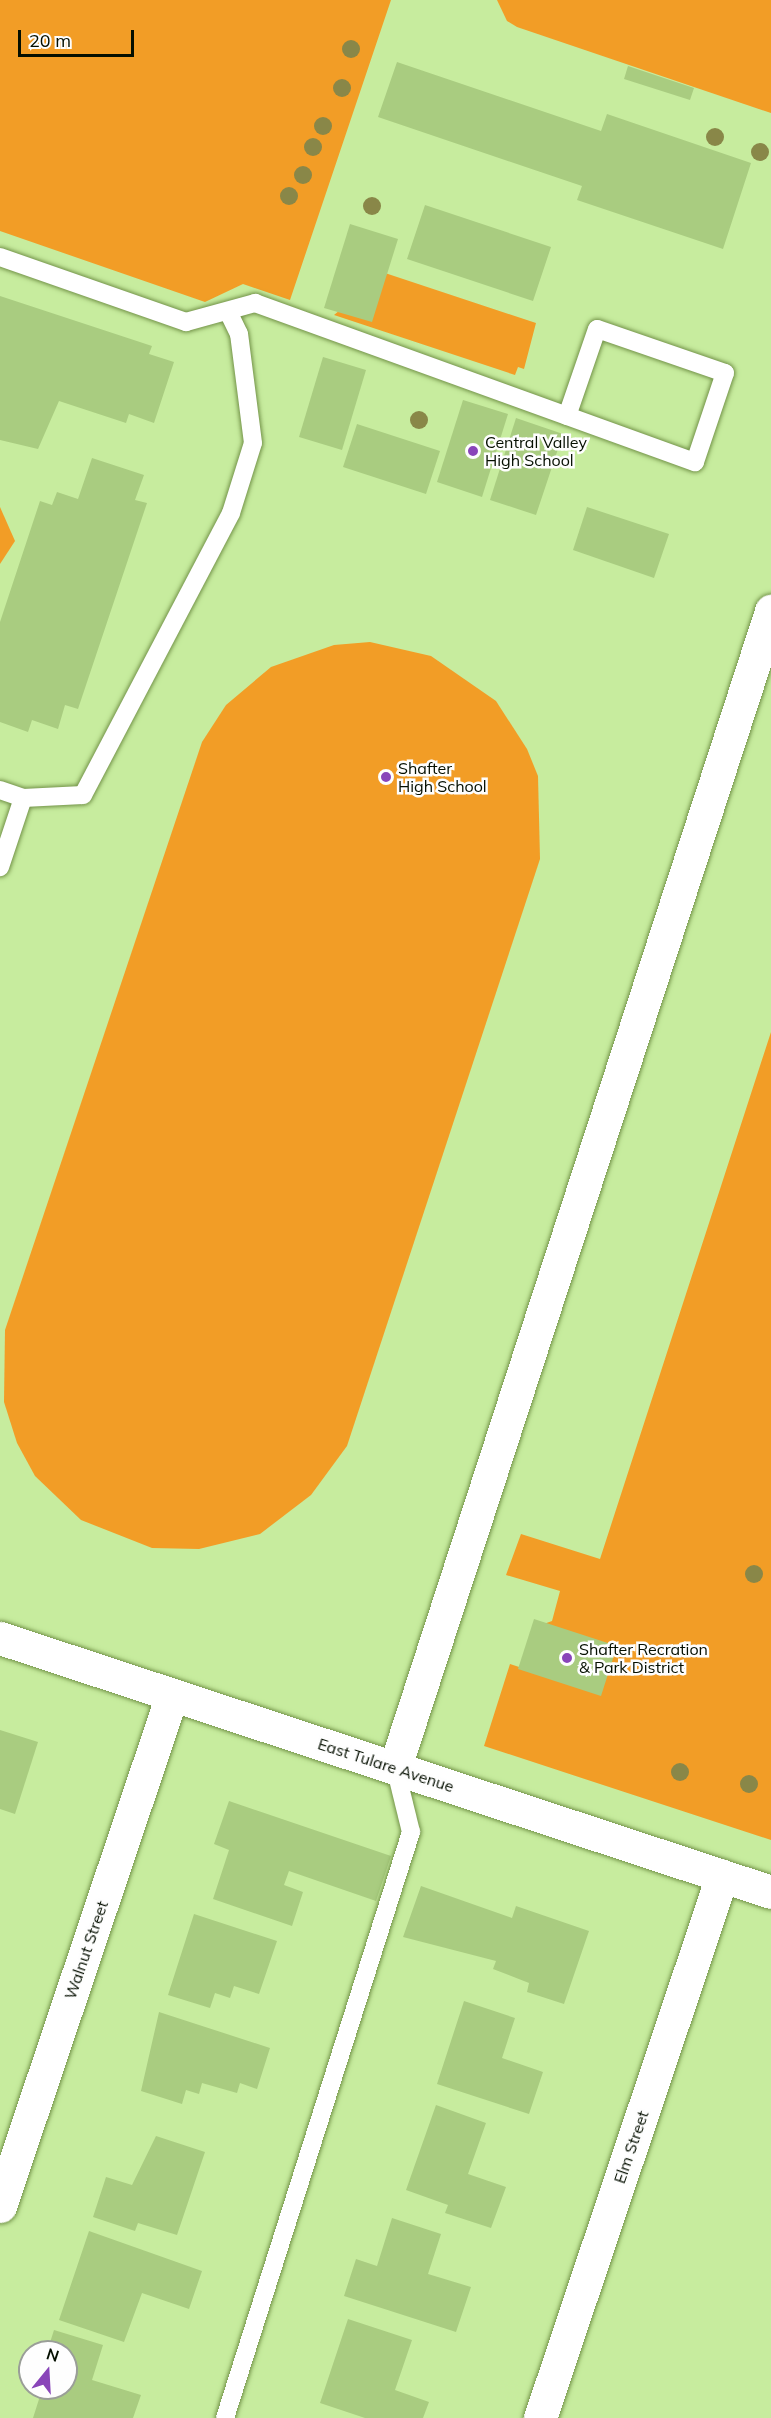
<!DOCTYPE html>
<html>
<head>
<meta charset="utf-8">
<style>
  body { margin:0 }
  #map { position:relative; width:771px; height:2418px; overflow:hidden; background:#c7ec9e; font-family:Mulish,sans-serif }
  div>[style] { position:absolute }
  .green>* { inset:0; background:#f29d26 }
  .building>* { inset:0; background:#a9cc80 }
  .roads { filter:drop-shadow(0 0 2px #739349) drop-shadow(0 0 2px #739349) }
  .service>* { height:18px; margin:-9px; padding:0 9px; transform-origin:9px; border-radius:9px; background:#fff }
  .minor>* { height:33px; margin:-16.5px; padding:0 16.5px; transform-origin:16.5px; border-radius:16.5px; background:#fff }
  .tertiary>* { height:33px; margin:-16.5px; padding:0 16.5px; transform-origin:16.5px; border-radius:16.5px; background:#fff }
  .trees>* { width:18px; height:18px; margin:-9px; border-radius:50%; background:#898748 }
  .dots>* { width:16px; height:16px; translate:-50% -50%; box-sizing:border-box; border:3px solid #fefefe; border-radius:50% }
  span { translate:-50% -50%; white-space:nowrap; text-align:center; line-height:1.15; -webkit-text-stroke:5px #fefefe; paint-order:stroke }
  .poi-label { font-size:16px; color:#050f00 }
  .left { translate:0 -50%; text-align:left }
  .street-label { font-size:16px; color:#050f00 }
  .north { position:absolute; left:18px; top:2340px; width:60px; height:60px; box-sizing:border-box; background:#fefefe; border:2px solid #9a9e98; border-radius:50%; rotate:18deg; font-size:16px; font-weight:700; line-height:24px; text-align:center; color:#050f00 }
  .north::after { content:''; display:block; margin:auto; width:21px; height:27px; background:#8945b9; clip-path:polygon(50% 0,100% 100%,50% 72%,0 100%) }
  .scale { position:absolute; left:18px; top:30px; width:116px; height:27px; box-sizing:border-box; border:3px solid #050f00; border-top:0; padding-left:8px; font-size:18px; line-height:21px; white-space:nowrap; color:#050f00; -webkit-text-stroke:4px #fefefe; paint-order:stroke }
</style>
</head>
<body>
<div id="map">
  <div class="green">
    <i style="clip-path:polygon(0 0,391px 0,290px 300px,243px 284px,205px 302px,0 231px)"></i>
    <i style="clip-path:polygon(497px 0,771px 0,771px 113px,517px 27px,507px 21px)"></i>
    <i style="clip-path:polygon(385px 273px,536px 323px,524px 369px,518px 367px,515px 375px,334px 315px)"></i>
    <i style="clip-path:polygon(0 507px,15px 541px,0 564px)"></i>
    <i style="clip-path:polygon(370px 642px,431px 656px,496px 701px,527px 749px,538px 776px,540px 859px,347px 1446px,311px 1495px,260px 1534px,199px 1549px,152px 1548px,81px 1520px,35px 1476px,17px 1443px,4px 1402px,5px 1330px,202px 742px,226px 705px,271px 667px,334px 645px)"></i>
    <i style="clip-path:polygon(771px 1032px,771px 1840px,484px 1746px,510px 1664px,598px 1693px,541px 1625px,552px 1621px,560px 1591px,506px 1575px,521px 1534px,600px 1559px)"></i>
  </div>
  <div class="building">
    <i style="clip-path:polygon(397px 62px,601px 131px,607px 114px,751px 163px,723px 249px,577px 200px,582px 186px,378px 117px)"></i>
    <i style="clip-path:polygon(628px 66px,694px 88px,690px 100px,624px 79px)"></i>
    <i style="clip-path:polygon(425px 205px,551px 247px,533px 301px,407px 259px)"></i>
    <i style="clip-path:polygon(350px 224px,398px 239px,372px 322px,324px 308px)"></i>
    <i style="clip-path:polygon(0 296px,152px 346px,149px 354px,174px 362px,154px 423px,129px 414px,126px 423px,59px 401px,38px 449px,0 440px)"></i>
    <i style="clip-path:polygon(323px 357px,366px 370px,342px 450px,299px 437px)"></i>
    <i style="clip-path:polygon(463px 400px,508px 414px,482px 497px,437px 482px)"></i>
    <i style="clip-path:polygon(516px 418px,563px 434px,536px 515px,490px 500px)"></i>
    <i style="clip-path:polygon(357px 424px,440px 451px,426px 494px,343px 467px)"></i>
    <i style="clip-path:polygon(92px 458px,144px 475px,135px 500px,147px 503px,78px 709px,65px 705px,58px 729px,32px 720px,28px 732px,0 722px,0 622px,40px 501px,52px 505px,57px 492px,78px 499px)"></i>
    <i style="clip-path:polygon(587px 507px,669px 534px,654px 578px,573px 550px)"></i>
    <i style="clip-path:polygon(534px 1619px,617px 1646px,601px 1696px,518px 1669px)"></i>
    <i style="clip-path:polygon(0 1730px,38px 1742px,15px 1814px,0 1809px)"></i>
    <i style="clip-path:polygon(229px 1801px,391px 1856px,376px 1901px,289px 1871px,284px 1885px,303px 1892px,292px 1926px,213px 1899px,229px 1850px,214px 1844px)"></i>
    <i style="clip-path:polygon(421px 1886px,512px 1918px,516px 1906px,589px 1931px,564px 2004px,527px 1992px,529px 1983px,493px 1969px,496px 1961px,403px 1937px)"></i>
    <i style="clip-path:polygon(194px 1914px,277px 1941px,259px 1994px,234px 1986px,230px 1998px,215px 1993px,210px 2008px,168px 1995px)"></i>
    <i style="clip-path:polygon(464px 2001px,515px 2018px,502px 2058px,543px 2072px,529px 2114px,437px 2084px)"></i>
    <i style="clip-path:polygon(159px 2012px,270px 2048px,257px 2089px,240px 2083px,237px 2093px,202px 2083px,199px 2094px,186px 2090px,182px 2104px,141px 2091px)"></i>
    <i style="clip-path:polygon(436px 2105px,486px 2123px,468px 2174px,506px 2187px,491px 2228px,445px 2213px,448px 2205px,406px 2190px)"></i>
    <i style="clip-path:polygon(156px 2136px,205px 2152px,177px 2235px,138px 2223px,135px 2231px,93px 2217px,106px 2177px,132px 2185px)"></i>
    <i style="clip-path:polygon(392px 2218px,441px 2234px,428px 2274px,471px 2287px,456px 2332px,344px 2296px,356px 2259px,377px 2266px)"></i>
    <i style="clip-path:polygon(89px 2231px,202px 2271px,189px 2309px,142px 2293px,124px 2342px,59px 2320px)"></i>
    <i style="clip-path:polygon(348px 2319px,412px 2340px,395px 2390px,429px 2402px,423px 2418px,365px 2418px,320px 2403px)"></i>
    <i style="clip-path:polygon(54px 2330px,103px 2345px,92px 2380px,141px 2395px,133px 2418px,33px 2418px,40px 2396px,36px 2388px,66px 2388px,66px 2352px,47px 2352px)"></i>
  </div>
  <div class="roads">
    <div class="service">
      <i style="left:0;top:257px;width:197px;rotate:19.3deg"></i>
      <i style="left:186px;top:322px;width:72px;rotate:-15.4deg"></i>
      <i style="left:255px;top:303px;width:468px;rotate:19.9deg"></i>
      <i style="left:695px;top:462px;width:94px;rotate:-71.4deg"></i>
      <i style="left:725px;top:373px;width:135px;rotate:-161deg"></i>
      <i style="left:597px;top:329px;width:92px;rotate:109deg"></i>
      <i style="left:0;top:790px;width:24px;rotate:19deg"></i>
      <i style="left:23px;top:798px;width:73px;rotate:108.4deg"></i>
      <i style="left:23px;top:798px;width:60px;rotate:-2.9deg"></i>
      <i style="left:83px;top:795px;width:318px;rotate:-62.3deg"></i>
      <i style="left:231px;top:513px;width:73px;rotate:-72.6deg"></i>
      <i style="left:253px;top:443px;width:110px;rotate:-97.3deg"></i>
      <i style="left:239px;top:334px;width:25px;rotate:-116deg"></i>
      <i style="left:225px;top:2418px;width:615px;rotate:-72.39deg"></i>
      <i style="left:411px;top:1832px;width:67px;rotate:-103.8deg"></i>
    </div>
    <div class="minor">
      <i style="left:395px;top:1767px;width:1216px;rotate:-71.98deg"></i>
      <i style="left:0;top:2206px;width:539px;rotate:-71.4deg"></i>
      <i style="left:540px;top:2418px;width:572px;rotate:-71.44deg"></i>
    </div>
    <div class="tertiary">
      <i style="left:0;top:1638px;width:812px;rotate:18.23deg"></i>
    </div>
  </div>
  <div class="trees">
    <i style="left:351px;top:49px"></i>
    <i style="left:342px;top:88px"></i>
    <i style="left:323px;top:126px"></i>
    <i style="left:715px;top:137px"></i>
    <i style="left:313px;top:147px"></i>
    <i style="left:760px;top:152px"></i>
    <i style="left:303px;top:175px"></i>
    <i style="left:289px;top:196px"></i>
    <i style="left:372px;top:206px"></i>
    <i style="left:419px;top:420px"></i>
    <i style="left:754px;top:1574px"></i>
    <i style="left:680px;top:1772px"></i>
    <i style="left:749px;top:1784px"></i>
  </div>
  <div class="dots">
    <i style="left:473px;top:451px;background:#8945b9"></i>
    <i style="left:386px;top:777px;background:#8945b9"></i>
    <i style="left:567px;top:1658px;background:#8945b9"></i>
  </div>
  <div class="poi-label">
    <span class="left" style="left:485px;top:451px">Central Valley<br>High School</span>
    <span class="left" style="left:398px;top:777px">Shafter<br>High School</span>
    <span class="left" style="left:579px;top:1658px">Shafter Recration<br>&amp; Park District</span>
  </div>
  <div class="street-label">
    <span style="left:386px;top:1765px;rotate:18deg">East Tulare Avenue</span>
    <span style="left:86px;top:1950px;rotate:-71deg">Walnut Street</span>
    <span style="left:631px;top:2147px;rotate:-71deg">Elm Street</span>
  </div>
  <div class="north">N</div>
  <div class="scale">20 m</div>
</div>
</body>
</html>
